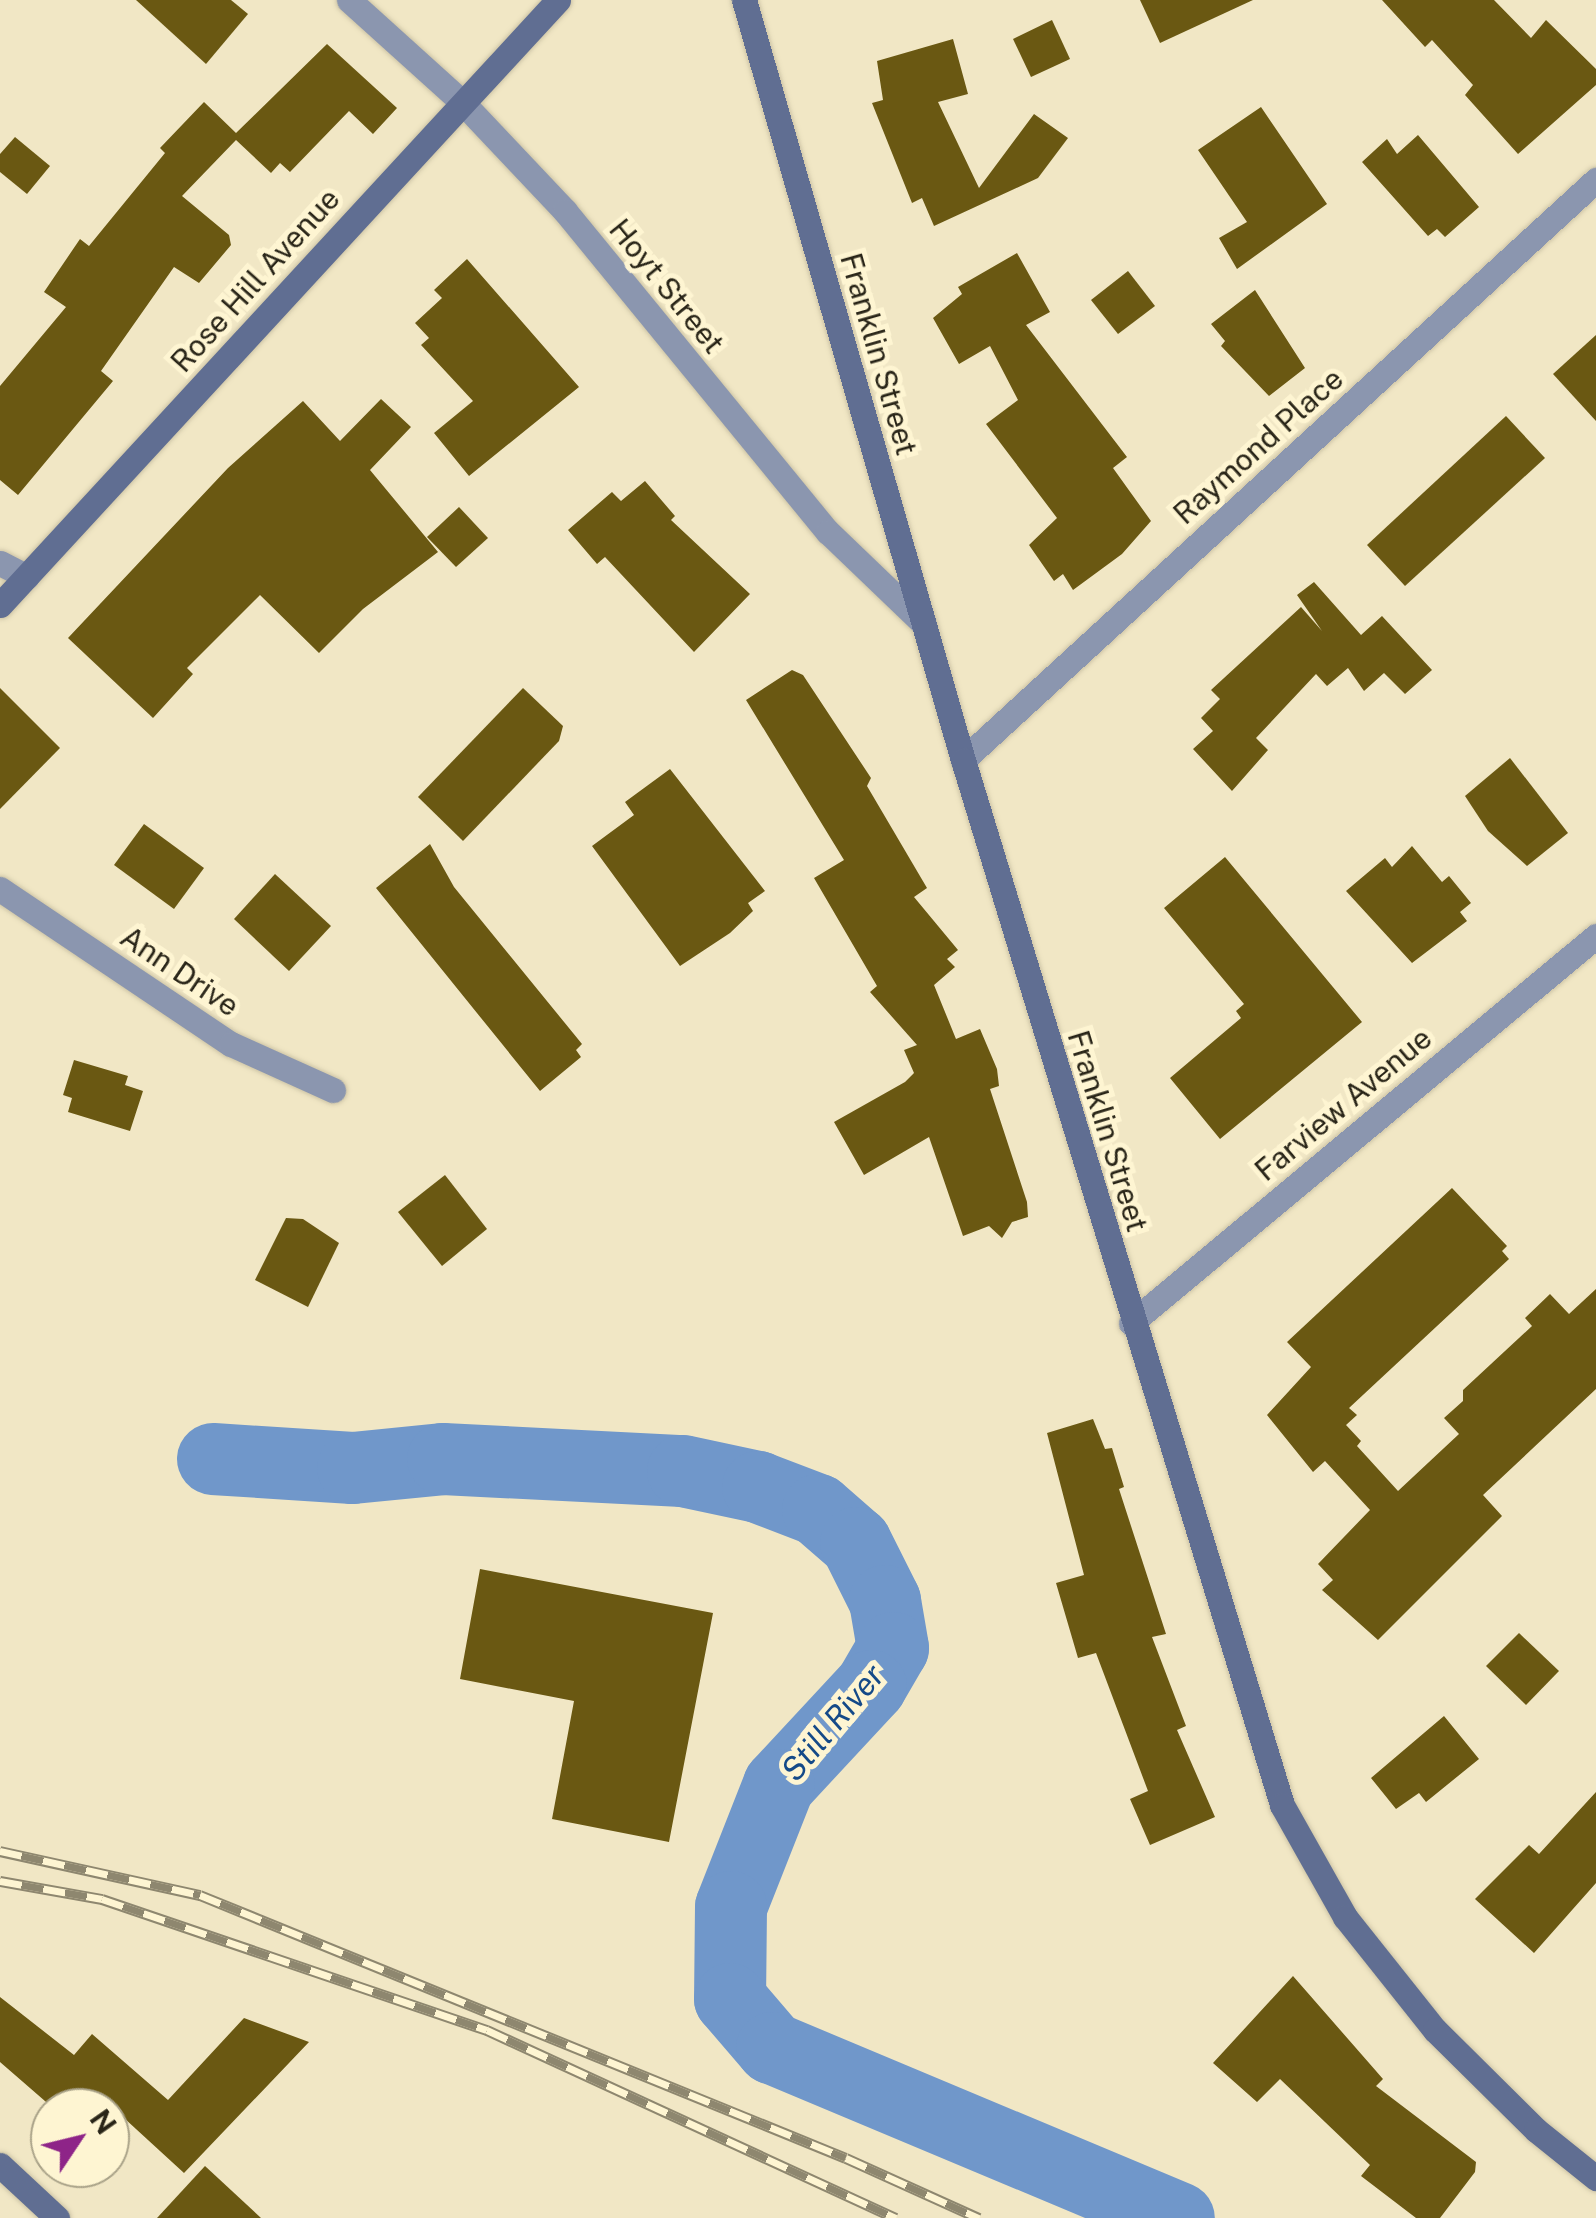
<!DOCTYPE html>
<html>
<head>
<meta charset="utf-8">
<style>
  body { margin:0 }
  #map { position:relative; width:1596px; height:2218px; overflow:hidden; background:#f1e7c5; font-family:"Public Sans",sans-serif }
  div>[style] { position:absolute }
  .river>* { height:72px; margin:-36px; padding:0 36px; transform-origin:36px; border-radius:36px; background:#7097ca }
  .building>* { inset:0; background:#6a5812 }
  .roads { filter:drop-shadow(0 0 2px #cdc4a6) drop-shadow(0 0 2px #cdc4a6) }
  .street>* { height:25px; margin:-12.5px; padding:0 12.5px; transform-origin:12.5px; border-radius:12.5px; background:#8b96af }
  .secondary>* { height:25px; margin:-12.5px; padding:0 12.5px; transform-origin:12.5px; border-radius:12.5px; background:#606e92 }
  .rail>* { height:11px; margin-top:-5.5px; transform-origin:0; background:repeating-linear-gradient(90deg,#fef5d2 0 22px,#8e876f 0 44px); box-sizing:border-box; border-block:2px solid #8e876f }
  span { translate:-50% -50%; white-space:nowrap; text-align:center; line-height:1.15; -webkit-text-stroke:10px #fef5d2; paint-order:stroke }
  .street-label { font-size:30px; color:#292518 }
  .water-label { font-size:32px; color:#154a88; font-style:italic }
  .north { position:absolute; left:30px; top:2088px; width:100px; height:100px; box-sizing:border-box; background:#fef5d2; border:2px solid #a9a288; border-radius:50%; rotate:55deg; font-size:28px; font-weight:700; line-height:40px; text-align:center; color:#292518 }
  .north::after { content:''; display:block; margin:auto; width:35px; height:45px; background:#8e2488; clip-path:polygon(50% 0,100% 100%,50% 72%,0 100%) }
</style>
</head>
<body>
<div id="map">
  <div class="river">
    <i style="left:213px;top:1459px;width:140px;rotate:3.7deg"></i>
    <i style="left:353px;top:1468px;width:90px;rotate:-5.7deg"></i>
    <i style="left:443px;top:1459px;width:240px;rotate:2.9deg"></i>
    <i style="left:683px;top:1471px;width:77px;rotate:12deg"></i>
    <i style="left:758px;top:1487px;width:64px;rotate:21deg"></i>
    <i style="left:818px;top:1510px;width:50px;rotate:41deg"></i>
    <i style="left:856px;top:1543px;width:65px;rotate:63.4deg"></i>
    <i style="left:885px;top:1601px;width:48px;rotate:80.3deg"></i>
    <i style="left:893px;top:1648px;width:44px;rotate:120.1deg"></i>
    <i style="left:871px;top:1686px;width:135px;rotate:132.9deg"></i>
    <i style="left:779px;top:1785px;width:131px;rotate:111.5deg"></i>
    <i style="left:731px;top:1907px;width:92px;rotate:90.6deg"></i>
    <i style="left:730px;top:1999px;width:65px;rotate:49.4deg"></i>
    <i style="left:772px;top:2048px;width:441px;rotate:22.7deg"></i>
  </div>
  <div class="building">
    <i style="clip-path:polygon(136px 0,231px 0,248px 14px,206px 64px)"></i>
    <i style="clip-path:polygon(1140px 0,1253px 0,1160px 43px)"></i>
    <i style="clip-path:polygon(1382px 0,1494px 0,1531px 38px,1546px 20px,1596px 69px,1596px 85px,1518px 154px,1465px 95px,1473px 85px,1432px 40px,1425px 47px)"></i>
    <i style="clip-path:polygon(1052px 20px,1070px 59px,1031px 77px,1013px 39px)"></i>
    <i style="clip-path:polygon(953px 39px,968px 94px,938px 102px,979px 188px,1034px 114px,1068px 138px,1038px 178px,934px 226px,922px 198px,912px 203px,872px 103px,883px 100px,877px 61px)"></i>
    <i style="clip-path:polygon(327px 44px,397px 108px,373px 134px,349px 111px,290px 172px,280px 163px,271px 173px,236px 140px,182px 196px,229px 235px,231px 245px,199px 283px,174px 267px,101px 371px,113px 381px,18px 495px,0 480px,0 386px,66px 307px,44px 292px,80px 239px,89px 246px,165px 153px,160px 148px,204px 102px,236px 133px)"></i>
    <i style="clip-path:polygon(1261px 107px,1327px 204px,1237px 269px,1219px 238px,1247px 222px,1198px 150px)"></i>
    <i style="clip-path:polygon(1418px 135px,1479px 207px,1445px 237px,1437px 229px,1428px 236px,1362px 162px,1387px 139px,1397px 154px)"></i>
    <i style="clip-path:polygon(15px 137px,50px 166px,27px 194px,0 172px,0 154px)"></i>
    <i style="clip-path:polygon(1017px 253px,1050px 312px,1026px 325px,1127px 457px,1113px 468px,1151px 521px,1122px 554px,1073px 590px,1063px 574px,1054px 581px,1029px 545px,1057px 518px,986px 424px,1018px 400px,990px 346px,959px 364px,933px 318px,962px 294px,958px 287px)"></i>
    <i style="clip-path:polygon(467px 259px,579px 387px,469px 476px,434px 433px,473px 401px,421px 345px,429px 338px,415px 323px,442px 298px,434px 290px)"></i>
    <i style="clip-path:polygon(1128px 271px,1155px 306px,1118px 334px,1091px 300px)"></i>
    <i style="clip-path:polygon(1255px 290px,1305px 368px,1269px 396px,1221px 346px,1225px 341px,1211px 324px)"></i>
    <i style="clip-path:polygon(1596px 335px,1596px 421px,1553px 374px)"></i>
    <i style="clip-path:polygon(381px 399px,411px 427px,370px 470px,438px 552px,363px 609px,319px 653px,260px 595px,187px 668px,193px 674px,153px 718px,68px 638px,228px 468px,303px 401px,340px 441px)"></i>
    <i style="clip-path:polygon(1506px 416px,1545px 458px,1405px 586px,1367px 545px)"></i>
    <i style="clip-path:polygon(645px 481px,675px 516px,671px 520px,750px 594px,694px 652px,605px 557px,597px 564px,568px 530px,612px 492px,621px 501px)"></i>
    <i style="clip-path:polygon(459px 507px,488px 538px,456px 567px,427px 537px)"></i>
    <i style="clip-path:polygon(1314px 582px,1361px 635px,1382px 616px,1432px 670px,1405px 694px,1384px 673px,1364px 691px,1348px 668px,1327px 686px,1316px 674px,1256px 738px,1268px 750px,1232px 791px,1193px 749px,1213px 731px,1201px 718px,1220px 699px,1211px 690px,1301px 607px,1322px 631px,1297px 595px)"></i>
    <i style="clip-path:polygon(792px 670px,803px 675px,871px 778px,867px 786px,927px 888px,914px 897px,958px 950px,947px 959px,955px 967px,934px 985px,956px 1039px,980px 1029px,997px 1069px,999px 1086px,990px 1089px,1027px 1202px,1028px 1217px,1012px 1222px,1002px 1238px,989px 1226px,963px 1236px,929px 1137px,864px 1175px,834px 1122px,905px 1082px,914px 1073px,904px 1050px,917px 1045px,870px 992px,877px 986px,814px 878px,844px 860px,746px 700px)"></i>
    <i style="clip-path:polygon(0 688px,60px 748px,0 809px)"></i>
    <i style="clip-path:polygon(523px 688px,563px 726px,559px 741px,463px 841px,418px 797px)"></i>
    <i style="clip-path:polygon(1510px 758px,1568px 833px,1527px 866px,1488px 831px,1465px 796px)"></i>
    <i style="clip-path:polygon(670px 769px,765px 891px,748px 903px,753px 911px,730px 933px,680px 966px,592px 846px,634px 815px,625px 802px)"></i>
    <i style="clip-path:polygon(144px 824px,204px 868px,174px 909px,114px 865px)"></i>
    <i style="clip-path:polygon(430px 844px,454px 887px,582px 1044px,576px 1050px,581px 1057px,540px 1091px,376px 888px)"></i>
    <i style="clip-path:polygon(1412px 846px,1442px 882px,1449px 876px,1471px 903px,1460px 912px,1467px 921px,1412px 963px,1346px 891px,1385px 858px,1392px 867px)"></i>
    <i style="clip-path:polygon(1225px 857px,1362px 1022px,1220px 1139px,1170px 1078px,1241px 1018px,1236px 1011px,1244px 1004px,1164px 908px)"></i>
    <i style="clip-path:polygon(275px 874px,331px 926px,289px 971px,234px 919px)"></i>
    <i style="clip-path:polygon(74px 1060px,128px 1076px,125px 1085px,143px 1091px,130px 1131px,68px 1112px,72px 1098px,63px 1095px)"></i>
    <i style="clip-path:polygon(445px 1175px,487px 1229px,442px 1266px,398px 1212px)"></i>
    <i style="clip-path:polygon(1452px 1188px,1507px 1246px,1502px 1251px,1509px 1259px,1349px 1408px,1357px 1415px,1346px 1425px,1361px 1441px,1357px 1446px,1398px 1491px,1459px 1434px,1444px 1418px,1463px 1401px,1463px 1390px,1532px 1326px,1525px 1318px,1550px 1294px,1569px 1314px,1596px 1289px,1596px 1389px,1483px 1495px,1502px 1516px,1378px 1640px,1322px 1590px,1333px 1580px,1318px 1564px,1370px 1510px,1325px 1461px,1313px 1472px,1267px 1415px,1311px 1367px,1287px 1342px)"></i>
    <i style="clip-path:polygon(286px 1218px,303px 1219px,339px 1243px,308px 1307px,255px 1280px)"></i>
    <i style="clip-path:polygon(1093px 1419px,1105px 1449px,1112px 1448px,1124px 1487px,1119px 1489px,1166px 1634px,1152px 1637px,1186px 1726px,1177px 1730px,1215px 1817px,1150px 1845px,1130px 1799px,1148px 1791px,1096px 1653px,1078px 1658px,1056px 1583px,1084px 1575px,1047px 1433px)"></i>
    <i style="clip-path:polygon(480px 1569px,713px 1613px,669px 1842px,552px 1819px,574px 1701px,460px 1679px)"></i>
    <i style="clip-path:polygon(1519px 1633px,1559px 1671px,1526px 1705px,1486px 1666px)"></i>
    <i style="clip-path:polygon(1444px 1716px,1479px 1759px,1426px 1802px,1419px 1793px,1396px 1809px,1371px 1778px)"></i>
    <i style="clip-path:polygon(1596px 1792px,1596px 1883px,1534px 1953px,1475px 1899px,1529px 1845px,1539px 1854px)"></i>
    <i style="clip-path:polygon(1293px 1976px,1383px 2079px,1376px 2086px,1476px 2162px,1475px 2172px,1440px 2218px,1416px 2218px,1361px 2176px,1370px 2165px,1280px 2079px,1257px 2102px,1213px 2063px)"></i>
    <i style="clip-path:polygon(0 1997px,74px 2055px,92px 2034px,168px 2100px,244px 2018px,309px 2042px,184px 2173px,112px 2107px,53px 2108px,0 2062px)"></i>
    <i style="clip-path:polygon(205px 2166px,261px 2218px,157px 2218px)"></i>
  </div>
  <div class="roads">
    <div class="street">
      <i style="left:349px;top:0;width:152px;rotate:42.1deg"></i>
      <i style="left:462px;top:102px;width:150px;rotate:46.6deg"></i>
      <i style="left:565px;top:211px;width:415px;rotate:50.7deg"></i>
      <i style="left:828px;top:532px;width:132px;rotate:43.8deg"></i>
      <i style="left:0;top:563px;width:30px;rotate:27deg"></i>
      <i style="left:963px;top:760px;width:859px;rotate:-42.5deg"></i>
      <i style="left:0;top:889px;width:278px;rotate:33.9deg"></i>
      <i style="left:231px;top:1044px;width:112px;rotate:24.3deg"></i>
      <i style="left:1131px;top:1323px;width:605px;rotate:-39.77deg"></i>
    </div>
    <div class="secondary">
      <i style="left:744px;top:0;width:791px;rotate:73.93deg"></i>
      <i style="left:963px;top:760px;width:1093px;rotate:73.02deg"></i>
      <i style="left:1282px;top:1805px;width:129px;rotate:60.6deg"></i>
      <i style="left:1345px;top:1917px;width:144px;rotate:51.5deg"></i>
      <i style="left:1435px;top:2030px;width:142px;rotate:44.7deg"></i>
      <i style="left:1536px;top:2130px;width:77px;rotate:38.7deg"></i>
      <i style="left:0;top:605px;width:823px;rotate:-47.31deg"></i>
      <i style="left:0;top:2165px;width:78px;rotate:42.9deg"></i>
    </div>
  </div>
  <div class="rail">
    <i style="left:0;top:1851px;width:205px;rotate:12.4deg"></i>
    <i style="left:200px;top:1895px;width:697px;rotate:22.15deg"></i>
    <i style="left:846px;top:2158px;width:146px;rotate:24.3deg"></i>
    <i style="left:0;top:1881px;width:104px;rotate:10deg"></i>
    <i style="left:102px;top:1899px;width:407px;rotate:18.8deg"></i>
    <i style="left:487px;top:2030px;width:450px;rotate:24.7deg"></i>
  </div>
  <div class="street-label">
    <span style="left:255px;top:280px;rotate:-48deg">Rose Hill Avenue</span>
    <span style="left:667px;top:286px;rotate:51deg">Hoyt Street</span>
    <span style="left:879px;top:354px;rotate:74deg">Franklin Street</span>
    <span style="left:1258px;top:446px;rotate:-42deg">Raymond Place</span>
    <span style="left:180px;top:971px;rotate:34deg">Ann Drive</span>
    <span style="left:1343px;top:1104px;rotate:-40deg">Farview Avenue</span>
    <span style="left:1108px;top:1131px;rotate:73deg">Franklin Street</span>
  </div>
  <div class="water-label">
    <span style="left:833px;top:1723px;rotate:-50deg">Still River</span>
  </div>
  <div class="north">N</div>
</div>
</body>
</html>
